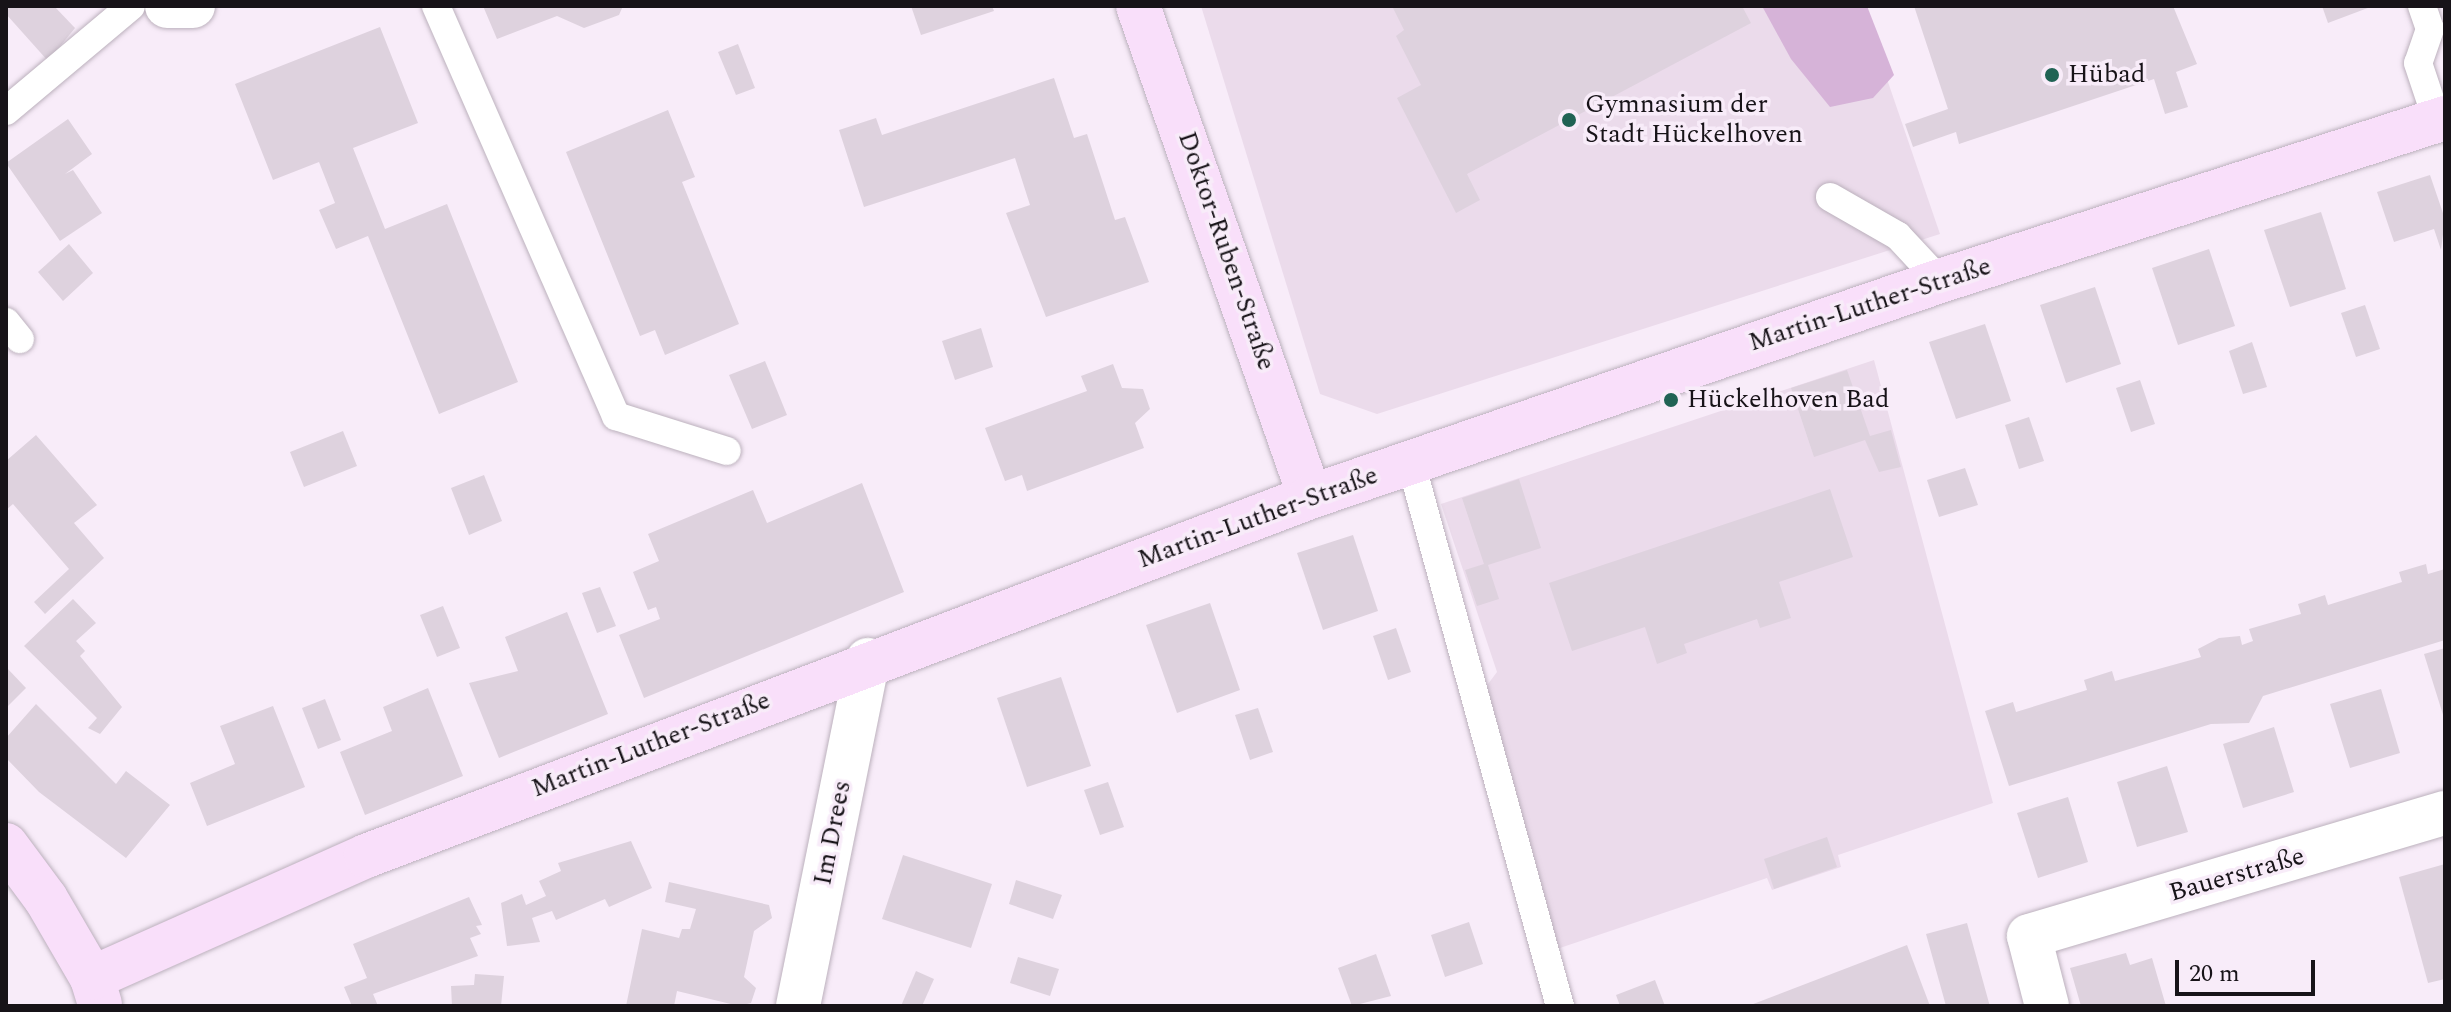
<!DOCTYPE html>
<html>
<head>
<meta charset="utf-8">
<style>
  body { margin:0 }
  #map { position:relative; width:2451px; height:1012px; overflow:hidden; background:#f8ecf9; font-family:Spectral,serif }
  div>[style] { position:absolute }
  .built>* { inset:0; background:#ebdbeb }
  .green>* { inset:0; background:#d6b3d8 }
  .building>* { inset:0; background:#ded2de }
  .roads { filter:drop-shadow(0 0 2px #bcb1bd) drop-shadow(0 0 2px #bcb1bd) }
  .lane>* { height:28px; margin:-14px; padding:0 14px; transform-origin:14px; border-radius:14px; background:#fff }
  .street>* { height:44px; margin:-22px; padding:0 22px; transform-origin:22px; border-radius:22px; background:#fff }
  .secondary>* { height:44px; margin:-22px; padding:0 22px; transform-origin:22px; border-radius:22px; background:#f9dffa }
  .dots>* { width:22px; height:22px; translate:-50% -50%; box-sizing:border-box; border:4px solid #f8ecf9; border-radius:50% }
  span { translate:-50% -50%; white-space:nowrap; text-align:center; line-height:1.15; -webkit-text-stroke:7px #f8ecf9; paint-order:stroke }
  .poi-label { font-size:26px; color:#171318 }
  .left { translate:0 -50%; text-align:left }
  .street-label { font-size:26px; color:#171318 }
  .frame { position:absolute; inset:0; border:8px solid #171318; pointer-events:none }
  .scale { position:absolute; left:2175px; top:960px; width:140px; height:36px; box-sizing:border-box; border:4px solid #171318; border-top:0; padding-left:10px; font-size:24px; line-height:28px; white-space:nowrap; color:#171318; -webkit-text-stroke:6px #f8ecf9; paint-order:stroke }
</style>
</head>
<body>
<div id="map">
  <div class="built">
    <i style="clip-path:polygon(1201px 6px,1862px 6px,1940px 234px,1377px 414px,1320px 394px)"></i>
    <i style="clip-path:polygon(1874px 360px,1993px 803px,1838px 855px,1841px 867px,1772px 890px,1767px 878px,1551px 951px,1485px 688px,1497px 672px,1441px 504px)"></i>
  </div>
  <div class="green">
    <i style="clip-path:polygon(1762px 6px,1867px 6px,1894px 75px,1873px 98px,1830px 107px,1791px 59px)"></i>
  </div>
  <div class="building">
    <i style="clip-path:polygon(6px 6px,54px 6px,75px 28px,48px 61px,6px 14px)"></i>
    <i style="clip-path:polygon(483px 6px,623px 6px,619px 15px,584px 28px,557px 16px,497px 39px)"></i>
    <i style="clip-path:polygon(911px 6px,992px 6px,994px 11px,921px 35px)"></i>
    <i style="clip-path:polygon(1392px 6px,1742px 6px,1751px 23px,1467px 174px,1480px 200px,1456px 213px,1397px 98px,1421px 85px,1396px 36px,1404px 30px)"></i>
    <i style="clip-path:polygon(1914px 6px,2173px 6px,2197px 64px,2176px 72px,2188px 107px,2165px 114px,2154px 79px,1959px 144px,1956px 132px,1913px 147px,1905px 124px,1948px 109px)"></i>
    <i style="clip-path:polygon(2322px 6px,2373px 6px,2328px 23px)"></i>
    <i style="clip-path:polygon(380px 27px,418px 123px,353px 148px,385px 229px,447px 204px,518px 382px,439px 414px,368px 236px,336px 249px,319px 210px,335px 203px,319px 162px,273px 180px,235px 84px)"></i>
    <i style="clip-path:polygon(738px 44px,755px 88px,736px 95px,718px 52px)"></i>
    <i style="clip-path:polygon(1054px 78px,1074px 138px,1087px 134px,1115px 220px,1125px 217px,1149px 282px,1046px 317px,1006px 213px,1030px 205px,1015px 158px,864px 207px,839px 130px,876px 118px,882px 135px)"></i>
    <i style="clip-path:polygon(668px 110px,695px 177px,682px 182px,739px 324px,665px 355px,655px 330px,640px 336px,566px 152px)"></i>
    <i style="clip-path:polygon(68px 119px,92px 154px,65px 174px,73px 170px,102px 213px,60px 241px,6px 163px)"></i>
    <i style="clip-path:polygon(2430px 175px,2445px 219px,2441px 250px,2434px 229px,2394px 242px,2377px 192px)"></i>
    <i style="clip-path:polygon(2321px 212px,2346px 289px,2290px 307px,2264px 230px)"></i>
    <i style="clip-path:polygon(69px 244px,93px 273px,63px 301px,38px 272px)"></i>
    <i style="clip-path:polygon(2209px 249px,2235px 326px,2178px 345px,2152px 268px)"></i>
    <i style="clip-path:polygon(2095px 287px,2121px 364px,2066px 383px,2040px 305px)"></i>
    <i style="clip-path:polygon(2365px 305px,2380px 349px,2356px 357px,2341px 313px)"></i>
    <i style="clip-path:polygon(1985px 324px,2011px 401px,1956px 419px,1929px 342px)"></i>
    <i style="clip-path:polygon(981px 328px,993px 367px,955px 380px,942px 341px)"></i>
    <i style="clip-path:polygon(2252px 342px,2267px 387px,2243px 394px,2229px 351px)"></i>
    <i style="clip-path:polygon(765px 361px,787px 415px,752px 429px,729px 375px)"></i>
    <i style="clip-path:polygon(1113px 364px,1122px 388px,1143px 389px,1150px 409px,1135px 423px,1144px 448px,1027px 491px,1022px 475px,1005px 481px,985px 428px,1087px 391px,1081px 376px)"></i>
    <i style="clip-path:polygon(1847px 370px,1870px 436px,1891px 430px,1901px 467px,1879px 472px,1865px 440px,1814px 457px,1791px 388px)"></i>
    <i style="clip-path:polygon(2140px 380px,2155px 424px,2131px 432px,2116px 388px)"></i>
    <i style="clip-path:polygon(2029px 417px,2044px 461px,2019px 469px,2005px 425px)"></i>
    <i style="clip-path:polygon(343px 431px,357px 466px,304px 487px,290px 452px)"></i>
    <i style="clip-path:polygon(36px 435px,97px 505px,74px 523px,104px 558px,45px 614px,34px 602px,69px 569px,13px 504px,6px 510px,6px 461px)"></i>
    <i style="clip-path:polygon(1965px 468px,1978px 505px,1939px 517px,1927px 480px)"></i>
    <i style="clip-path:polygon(484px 475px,502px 521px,469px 535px,451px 488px)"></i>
    <i style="clip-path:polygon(1519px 479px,1541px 548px,1488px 565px,1499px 599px,1477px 606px,1465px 570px,1484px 564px,1462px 498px)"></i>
    <i style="clip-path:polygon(862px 483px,904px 592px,644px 698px,619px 635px,660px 619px,656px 607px,648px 610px,633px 572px,659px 561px,648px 534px,753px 490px,767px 523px)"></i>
    <i style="clip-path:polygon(1830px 489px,1853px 557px,1779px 582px,1791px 618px,1760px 628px,1757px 619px,1684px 644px,1687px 653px,1657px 664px,1645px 627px,1572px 651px,1549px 583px)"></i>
    <i style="clip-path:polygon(1353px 535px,1378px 611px,1323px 630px,1297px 553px)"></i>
    <i style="clip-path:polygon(2426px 564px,2428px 574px,2445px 569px,2445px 640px,2263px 696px,2249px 723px,2211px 724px,2009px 786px,1985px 711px,2013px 702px,2016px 712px,2087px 690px,2084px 680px,2112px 671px,2115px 681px,2191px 660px,2201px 657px,2198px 649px,2219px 638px,2240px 636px,2242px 645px,2253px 641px,2249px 629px,2301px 614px,2298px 604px,2325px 595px,2328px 605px,2402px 582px,2399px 572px)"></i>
    <i style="clip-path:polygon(600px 587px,616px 626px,597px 633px,582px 593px)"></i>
    <i style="clip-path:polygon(73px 599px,96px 623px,76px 641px,85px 651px,80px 656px,122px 707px,100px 734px,88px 728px,97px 718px,24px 646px)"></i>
    <i style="clip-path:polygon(1210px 603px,1240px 690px,1177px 713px,1146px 625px)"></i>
    <i style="clip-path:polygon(443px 606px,460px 648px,437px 657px,420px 615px)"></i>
    <i style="clip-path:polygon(567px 612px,608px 714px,499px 758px,469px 683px,518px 671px,505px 637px)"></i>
    <i style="clip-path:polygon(1396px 628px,1411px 672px,1388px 680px,1373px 636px)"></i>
    <i style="clip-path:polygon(2445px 648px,2445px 718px,2444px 718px,2424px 654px)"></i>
    <i style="clip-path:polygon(6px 667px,26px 688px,6px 708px)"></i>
    <i style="clip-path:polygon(1061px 677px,1091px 766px,1027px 787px,997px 698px)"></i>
    <i style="clip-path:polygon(428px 688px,463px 776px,365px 815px,340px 752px,392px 731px,383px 707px)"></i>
    <i style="clip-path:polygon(2381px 689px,2400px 753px,2350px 768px,2330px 704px)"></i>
    <i style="clip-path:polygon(325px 699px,341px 740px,318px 749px,302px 708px)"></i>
    <i style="clip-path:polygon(36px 704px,116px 784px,126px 771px,170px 805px,126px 858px,39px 792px,6px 758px,6px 738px)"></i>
    <i style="clip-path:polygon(273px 706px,305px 787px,207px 826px,190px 783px,235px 764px,220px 726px)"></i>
    <i style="clip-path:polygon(1258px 708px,1273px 752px,1250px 760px,1235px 715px)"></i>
    <i style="clip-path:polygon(2274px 727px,2294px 792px,2243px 808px,2223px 744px)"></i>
    <i style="clip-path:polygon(2167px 766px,2188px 832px,2137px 847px,2117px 782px)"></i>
    <i style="clip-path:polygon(1108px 782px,1124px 827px,1100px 835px,1084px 790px)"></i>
    <i style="clip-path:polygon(2068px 797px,2088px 862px,2038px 878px,2017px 813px)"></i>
    <i style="clip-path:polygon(1827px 837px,1837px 867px,1774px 889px,1764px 859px)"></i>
    <i style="clip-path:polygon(631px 841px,652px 888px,609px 907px,605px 899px,556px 920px,552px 911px,532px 918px,540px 942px,507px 946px,501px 903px,522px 894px,526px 905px,546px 896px,539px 881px,561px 871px,558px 863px)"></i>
    <i style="clip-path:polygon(903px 855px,992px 884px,971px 948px,882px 919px)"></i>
    <i style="clip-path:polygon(2445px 864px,2445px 979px,2428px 983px,2399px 877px)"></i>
    <i style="clip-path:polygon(1016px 880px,1062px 895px,1053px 919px,1009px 904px)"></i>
    <i style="clip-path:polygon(669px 882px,769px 905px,772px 918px,754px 931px,744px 977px,756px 988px,751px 1003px,739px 1006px,677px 991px,674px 1006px,626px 1006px,642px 929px,679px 938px,682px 929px,690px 929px,696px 909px,665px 902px)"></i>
    <i style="clip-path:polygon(469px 897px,482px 925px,476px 926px,481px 934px,470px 938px,478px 956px,373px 994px,378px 1006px,352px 1006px,344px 987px,367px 978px,353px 944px)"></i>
    <i style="clip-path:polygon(1469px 922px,1483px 964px,1445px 977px,1431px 935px)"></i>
    <i style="clip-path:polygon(1967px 923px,1989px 1003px,1990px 1006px,1946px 1006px,1926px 934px)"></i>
    <i style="clip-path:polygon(1907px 945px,1930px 1006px,1748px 1006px)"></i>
    <i style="clip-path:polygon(2126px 953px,2130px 965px,2152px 958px,2166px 1006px,2081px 1006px,2070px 968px)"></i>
    <i style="clip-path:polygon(1376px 954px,1391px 996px,1352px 1006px,1338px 968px)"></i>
    <i style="clip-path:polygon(1018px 957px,1059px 969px,1050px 996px,1010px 983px)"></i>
    <i style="clip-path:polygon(916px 971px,934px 979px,922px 1006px,901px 1006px)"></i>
    <i style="clip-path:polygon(475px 974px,504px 976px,501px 1006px,452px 1006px,451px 986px,474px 985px)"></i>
    <i style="clip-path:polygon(1655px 980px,1665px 1006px,1620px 1006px,1616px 995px)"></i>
  </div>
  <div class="roads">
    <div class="lane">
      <i style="left:436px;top:6px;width:448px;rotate:66.3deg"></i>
      <i style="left:616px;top:416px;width:116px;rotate:17.5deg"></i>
      <i style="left:2422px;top:6px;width:24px;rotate:71deg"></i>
      <i style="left:2430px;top:29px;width:36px;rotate:109deg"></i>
      <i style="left:2418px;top:63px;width:60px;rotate:71.6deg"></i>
      <i style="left:6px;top:111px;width:163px;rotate:-40deg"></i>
      <i style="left:1830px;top:197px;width:78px;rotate:29.8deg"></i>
      <i style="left:1898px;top:236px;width:62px;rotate:47deg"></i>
      <i style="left:6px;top:322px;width:22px;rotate:51deg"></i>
      <i style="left:1411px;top:463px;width:563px;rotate:74.66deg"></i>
    </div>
    <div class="street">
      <i style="left:167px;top:6px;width:26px"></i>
      <i style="left:798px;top:1006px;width:353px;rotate:-78.6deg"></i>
      <i style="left:2047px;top:1006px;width:72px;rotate:-104.4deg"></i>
      <i style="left:2029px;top:936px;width:434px;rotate:-16.5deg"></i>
    </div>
    <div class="secondary">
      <i style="left:1138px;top:6px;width:520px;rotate:70.69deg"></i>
      <i style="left:6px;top:845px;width:67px;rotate:53.5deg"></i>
      <i style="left:46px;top:899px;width:91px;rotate:59.8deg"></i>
      <i style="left:92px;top:978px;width:27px;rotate:73deg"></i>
      <i style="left:92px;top:978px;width:300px;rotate:-24deg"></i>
      <i style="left:366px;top:856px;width:1010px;rotate:-20.82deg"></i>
      <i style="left:1310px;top:497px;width:666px;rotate:-18.92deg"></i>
      <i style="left:1940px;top:281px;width:531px;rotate:-17.89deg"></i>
    </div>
  </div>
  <div class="dots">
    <i style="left:2052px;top:75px;background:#206354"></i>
    <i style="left:1569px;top:120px;background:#206354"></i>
    <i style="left:1671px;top:400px;background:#206354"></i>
  </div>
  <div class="poi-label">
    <span class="left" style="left:2068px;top:75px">Hübad</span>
    <span class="left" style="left:1585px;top:120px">Gymnasium der<br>Stadt Hückelhoven</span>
    <span class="left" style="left:1687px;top:400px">Hückelhoven Bad</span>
  </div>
  <div class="street-label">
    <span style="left:1226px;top:251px;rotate:71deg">Doktor-Ruben-Straße</span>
    <span style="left:1870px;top:305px;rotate:-18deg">Martin-Luther-Straße</span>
    <span style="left:1258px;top:518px;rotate:-20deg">Martin-Luther-Straße</span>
    <span style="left:651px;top:745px;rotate:-21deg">Martin-Luther-Straße</span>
    <span style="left:833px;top:833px;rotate:-79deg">Im Drees</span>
    <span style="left:2237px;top:875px;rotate:-16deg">Bauerstraße</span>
  </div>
  <div class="frame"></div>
  <div class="scale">20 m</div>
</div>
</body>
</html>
